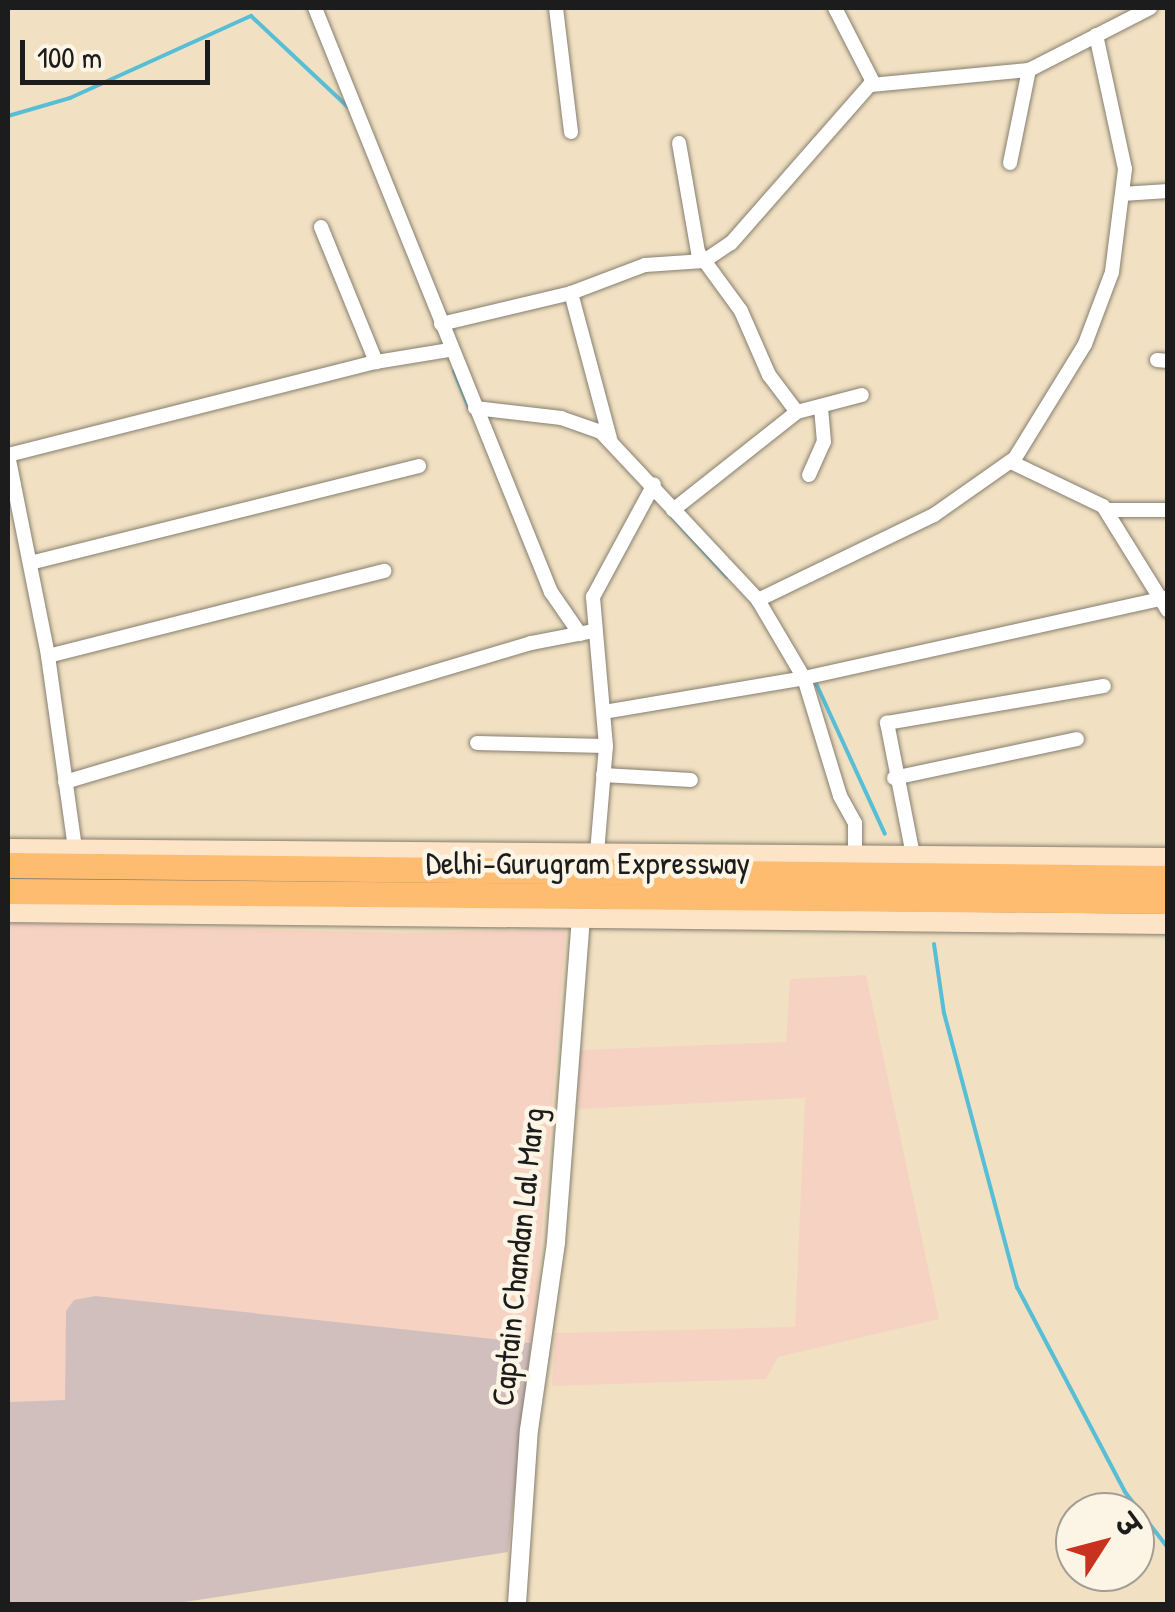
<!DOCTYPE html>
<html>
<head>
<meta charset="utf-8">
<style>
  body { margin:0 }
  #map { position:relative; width:1175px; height:1612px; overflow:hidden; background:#f1e1c2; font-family:"Patrick Hand","Playpen Sans Deva",sans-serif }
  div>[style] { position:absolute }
  .built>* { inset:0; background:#f6d2c3 }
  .industrial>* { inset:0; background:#d1bfbd }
  .stream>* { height:4px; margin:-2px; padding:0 2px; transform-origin:2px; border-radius:2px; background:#58bed6 }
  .roads { filter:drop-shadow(0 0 2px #867e6f) drop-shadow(0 0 2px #867e6f) }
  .minor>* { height:14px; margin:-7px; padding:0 7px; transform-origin:7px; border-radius:7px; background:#fff }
  .tertiary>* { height:18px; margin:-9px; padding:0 9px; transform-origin:9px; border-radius:9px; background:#fff }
  .secondary>* { height:20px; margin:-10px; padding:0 10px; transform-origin:10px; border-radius:10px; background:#fee4c6 }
  .motorway>* { height:25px; margin:-12.5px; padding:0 12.5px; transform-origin:12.5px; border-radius:12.5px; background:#fdbc70 }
  span { translate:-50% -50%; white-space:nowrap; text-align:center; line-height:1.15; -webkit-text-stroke:9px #fcf5e5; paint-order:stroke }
  .street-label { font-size:32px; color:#1c1c1c }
  .frame { position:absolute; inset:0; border:10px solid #1c1c1c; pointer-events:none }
  .north { position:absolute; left:1055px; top:1492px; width:100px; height:100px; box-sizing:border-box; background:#fcf5e5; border:2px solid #a29e95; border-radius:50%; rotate:54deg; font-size:28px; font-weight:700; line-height:40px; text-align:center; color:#1c1c1c }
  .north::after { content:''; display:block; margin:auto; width:35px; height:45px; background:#c8321e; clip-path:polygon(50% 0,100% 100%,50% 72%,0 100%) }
  .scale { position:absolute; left:20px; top:40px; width:190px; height:45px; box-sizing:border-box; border:5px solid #1c1c1c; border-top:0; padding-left:12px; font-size:30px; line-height:35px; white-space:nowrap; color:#1c1c1c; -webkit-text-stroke:8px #fcf5e5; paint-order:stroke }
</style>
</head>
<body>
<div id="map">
  <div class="built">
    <i style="clip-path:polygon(8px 923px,404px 933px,566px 929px,533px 1343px,131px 1302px,66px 1379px,65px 1400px,8px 1402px)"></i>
    <i style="clip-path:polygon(866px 975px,939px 1319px,778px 1357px,766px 1379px,552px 1386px,555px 1333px,795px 1327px,805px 1098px,578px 1109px,580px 1050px,786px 1042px,790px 979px)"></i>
  </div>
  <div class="industrial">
    <i style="clip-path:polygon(95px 1296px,531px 1343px,508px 1552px,172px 1604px,8px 1604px,8px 1402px,65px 1400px,66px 1311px,74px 1300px)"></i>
  </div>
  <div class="stream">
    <i style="left:8px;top:116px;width:65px;rotate:-16.2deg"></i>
    <i style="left:70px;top:98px;width:199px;rotate:-24.4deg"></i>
    <i style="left:251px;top:16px;width:133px;rotate:43.2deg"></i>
    <i style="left:454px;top:371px;width:40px;rotate:68deg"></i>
    <i style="left:673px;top:518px;width:80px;rotate:47.5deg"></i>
    <i style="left:814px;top:679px;width:170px;rotate:65.4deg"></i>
    <i style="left:934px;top:944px;width:70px;rotate:81.8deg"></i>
    <i style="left:944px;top:1013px;width:284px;rotate:75.1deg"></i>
    <i style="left:1017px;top:1287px;width:232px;rotate:62.2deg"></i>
    <i style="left:1125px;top:1492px;width:71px;rotate:52.5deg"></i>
  </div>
  <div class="roads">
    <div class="minor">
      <i style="left:315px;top:8px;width:630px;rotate:68deg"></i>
      <i style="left:551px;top:592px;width:51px;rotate:55.4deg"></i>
      <i style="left:556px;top:8px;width:125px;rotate:83.1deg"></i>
      <i style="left:835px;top:8px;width:85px;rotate:62.8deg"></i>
      <i style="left:679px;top:143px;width:111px;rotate:80.1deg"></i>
      <i style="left:698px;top:252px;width:73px;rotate:53.9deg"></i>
      <i style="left:741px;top:311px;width:70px;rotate:66.4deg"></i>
      <i style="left:769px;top:375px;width:46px;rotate:52.9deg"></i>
      <i style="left:1010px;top:163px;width:95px;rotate:-78.5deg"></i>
      <i style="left:1122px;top:194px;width:46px;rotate:-3.7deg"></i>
      <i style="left:321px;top:227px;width:146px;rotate:67.8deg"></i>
      <i style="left:571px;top:293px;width:151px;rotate:75deg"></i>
      <i style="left:441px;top:324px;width:134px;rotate:-13.4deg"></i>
      <i style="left:571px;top:293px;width:79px;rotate:-20.7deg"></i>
      <i style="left:645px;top:265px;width:59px;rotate:-3.9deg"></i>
      <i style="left:704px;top:261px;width:32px;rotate:-34deg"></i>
      <i style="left:731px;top:243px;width:210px;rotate:-48.7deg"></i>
      <i style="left:870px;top:85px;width:160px;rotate:-5.4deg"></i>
      <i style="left:1029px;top:70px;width:136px;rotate:-27.1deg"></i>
      <i style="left:1157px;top:360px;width:11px;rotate:5deg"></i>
      <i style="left:475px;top:408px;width:87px;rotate:6.6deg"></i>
      <i style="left:561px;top:418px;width:42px;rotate:19.3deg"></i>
      <i style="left:601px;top:432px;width:230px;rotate:46.9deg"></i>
      <i style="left:758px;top:600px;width:91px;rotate:59.5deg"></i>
      <i style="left:804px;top:678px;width:123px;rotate:73deg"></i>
      <i style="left:840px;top:796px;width:31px;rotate:61deg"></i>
      <i style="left:855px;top:823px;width:31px;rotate:90deg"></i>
      <i style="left:8px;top:455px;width:380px;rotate:-14.2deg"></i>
      <i style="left:376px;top:362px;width:74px;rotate:-9.3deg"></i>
      <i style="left:8px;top:455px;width:205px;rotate:78.7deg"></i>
      <i style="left:48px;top:656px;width:195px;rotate:82deg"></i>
      <i style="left:1011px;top:462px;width:102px;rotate:25.6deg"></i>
      <i style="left:1103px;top:506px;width:123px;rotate:58.2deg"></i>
      <i style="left:809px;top:475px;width:36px;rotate:-66deg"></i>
      <i style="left:824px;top:442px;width:36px;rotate:-95deg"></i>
      <i style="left:673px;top:510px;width:158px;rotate:-38.3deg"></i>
      <i style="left:797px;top:412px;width:67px;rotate:-14.7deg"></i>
      <i style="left:1106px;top:510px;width:62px"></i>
      <i style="left:30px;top:563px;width:401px;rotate:-14deg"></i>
      <i style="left:758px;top:600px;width:195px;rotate:-25.8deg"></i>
      <i style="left:934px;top:515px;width:99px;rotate:-35.1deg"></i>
      <i style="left:1015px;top:458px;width:134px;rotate:-58.4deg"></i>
      <i style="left:1085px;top:344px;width:77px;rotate:-69.4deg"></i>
      <i style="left:1112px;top:272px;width:104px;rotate:-82.8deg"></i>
      <i style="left:1125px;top:169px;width:137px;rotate:-102.2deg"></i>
      <i style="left:48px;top:656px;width:347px;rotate:-14.2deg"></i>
      <i style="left:604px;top:712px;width:203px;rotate:-9.6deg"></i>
      <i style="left:804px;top:678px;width:373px;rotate:-12.5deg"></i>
      <i style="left:477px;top:743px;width:129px;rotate:1.3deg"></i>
      <i style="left:603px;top:775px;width:88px;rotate:3.3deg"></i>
      <i style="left:894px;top:778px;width:187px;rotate:-12deg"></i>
      <i style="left:65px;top:782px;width:486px;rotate:-16.6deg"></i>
      <i style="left:531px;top:643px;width:64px;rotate:-10.8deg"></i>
      <i style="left:597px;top:853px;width:107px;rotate:-85.2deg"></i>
      <i style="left:606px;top:746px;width:150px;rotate:-95deg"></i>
      <i style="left:593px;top:597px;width:128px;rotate:-61.6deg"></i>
      <i style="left:913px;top:855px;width:135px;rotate:-101.1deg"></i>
      <i style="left:887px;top:723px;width:220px;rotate:-9.7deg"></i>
    </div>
    <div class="tertiary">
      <i style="left:517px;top:1604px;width:174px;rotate:-86.1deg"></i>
      <i style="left:529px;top:1430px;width:190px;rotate:-81.8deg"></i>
      <i style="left:556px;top:1242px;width:327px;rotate:-85.6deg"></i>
    </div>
    <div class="secondary">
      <i style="left:8px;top:849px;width:1160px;rotate:0.44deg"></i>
      <i style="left:8px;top:912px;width:1160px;rotate:0.59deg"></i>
    </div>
    <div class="motorway">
      <i style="left:8px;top:865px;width:1160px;rotate:0.64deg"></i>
      <i style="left:8px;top:891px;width:1160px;rotate:0.49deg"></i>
    </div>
  </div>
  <div class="street-label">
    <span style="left:588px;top:863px">Delhi-Gurugram Expressway</span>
    <span style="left:518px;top:1257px;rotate:-84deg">Captain Chandan Lal Marg</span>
  </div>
  <div class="frame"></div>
  <div class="north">उ</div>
  <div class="scale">100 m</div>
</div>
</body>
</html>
